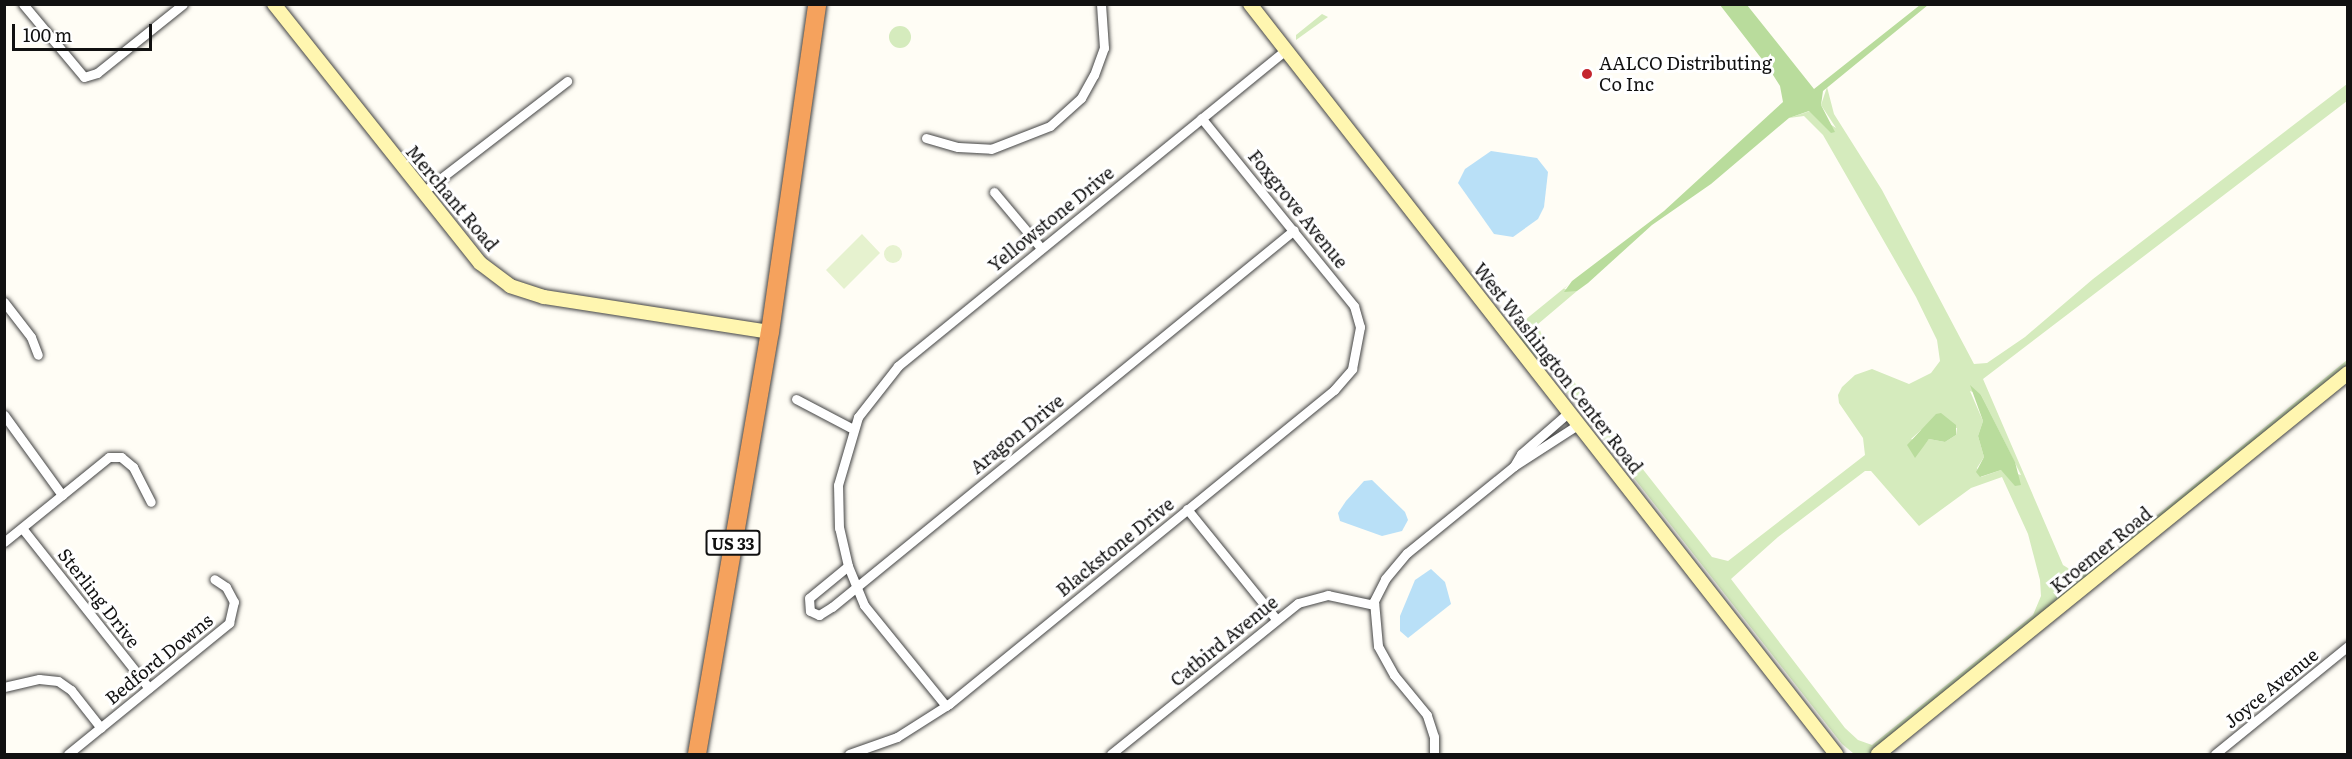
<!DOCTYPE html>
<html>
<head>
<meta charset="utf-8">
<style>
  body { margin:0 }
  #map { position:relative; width:2352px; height:759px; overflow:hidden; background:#fffdf5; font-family:Literata,serif }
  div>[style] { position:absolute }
  .green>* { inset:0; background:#d5ebbd }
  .round { border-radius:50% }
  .forest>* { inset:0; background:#b9dc9c }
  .pitch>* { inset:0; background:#e6f2cf }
  .water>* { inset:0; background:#b9e0f7 }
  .roads { filter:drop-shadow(0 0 2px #444) drop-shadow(0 0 2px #444) }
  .street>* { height:9px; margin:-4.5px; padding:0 4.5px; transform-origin:4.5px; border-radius:4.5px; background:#fff }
  .secondary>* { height:14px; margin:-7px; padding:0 7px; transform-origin:7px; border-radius:7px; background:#fff6b0 }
  .highway>* { height:18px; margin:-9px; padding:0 9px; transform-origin:9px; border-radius:9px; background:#f5a25d }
  .dots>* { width:16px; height:16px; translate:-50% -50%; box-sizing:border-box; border:3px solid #fff; border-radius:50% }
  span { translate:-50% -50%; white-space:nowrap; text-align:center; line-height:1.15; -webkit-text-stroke:6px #fff; paint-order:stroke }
  .shield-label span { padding:2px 4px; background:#fff; border:2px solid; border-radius:4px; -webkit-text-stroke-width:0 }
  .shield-label { font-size:16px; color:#111; font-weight:700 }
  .poi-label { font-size:18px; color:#111 }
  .left { translate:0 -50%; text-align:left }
  .street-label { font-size:18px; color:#111 }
  .frame { position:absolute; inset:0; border:6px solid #111; pointer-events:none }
  .scale { position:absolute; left:12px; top:24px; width:140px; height:27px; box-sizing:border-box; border:3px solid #111; border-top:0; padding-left:8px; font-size:18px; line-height:21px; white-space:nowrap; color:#111; -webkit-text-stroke:4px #fff; paint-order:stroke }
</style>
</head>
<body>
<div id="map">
  <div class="green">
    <i style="clip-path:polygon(1322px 14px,1328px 17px,1296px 40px,1296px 35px)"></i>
    <i class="round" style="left:889px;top:26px;width:22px;height:22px"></i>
    <i style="clip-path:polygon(evenodd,2347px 84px,2347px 101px,1983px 379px,2063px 565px,2079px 575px,2095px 566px,2347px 360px,2347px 365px,1871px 753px,1853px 753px,1842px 744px,1555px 377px,1519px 338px,1526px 329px,1525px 320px,1568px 285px,1564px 289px,1577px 291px,1538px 324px,1545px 345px,1712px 557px,1728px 561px,1865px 455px,1863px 438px,1839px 403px,1838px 395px,1842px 387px,1855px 375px,1872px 369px,1909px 384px,1931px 373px,1940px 361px,1937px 340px,1916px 297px,1823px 135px,1804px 116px,1789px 118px,1810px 111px,1836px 128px,1821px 105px,1827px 87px,1834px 114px,1882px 190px,1974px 364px,1987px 363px,2025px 337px,2093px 279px,2347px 84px,1970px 391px,1981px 395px,2021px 475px,2001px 470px,1981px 477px,1977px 468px,1984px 457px,1978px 436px,1983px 421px,1970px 391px,2347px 84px,1957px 428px,1956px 435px,1945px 442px,1929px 439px,1924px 445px,1911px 439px,1921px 430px,1957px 428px,2347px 84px,1865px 471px,1871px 471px,1919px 526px,1971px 488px,2002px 477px,2028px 534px,2040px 580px,2041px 596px,2033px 615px,1872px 745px,1858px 740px,1845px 728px,1731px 579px,1778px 537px,1865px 471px)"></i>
  </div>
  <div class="forest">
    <i style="clip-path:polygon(1720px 5px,1747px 5px,1814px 89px,1920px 5px,1928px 5px,1823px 91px,1821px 105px,1835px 132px,1831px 133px,1809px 111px,1789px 118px,1711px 184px,1652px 225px,1588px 283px,1577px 291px,1564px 292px,1572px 281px,1664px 211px,1783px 102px,1780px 86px,1768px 67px)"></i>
    <i style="clip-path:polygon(1970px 385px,1981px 395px,2015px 462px,2021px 485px,2015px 486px,2001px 470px,1980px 477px,1976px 472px,1984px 457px,1978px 436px,1983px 421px)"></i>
    <i style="clip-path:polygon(1941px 413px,1956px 425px,1956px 435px,1945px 442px,1929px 439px,1915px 458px,1907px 445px,1936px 414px)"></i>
  </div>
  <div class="pitch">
    <i style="clip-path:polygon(862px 234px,880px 253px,844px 289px,826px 270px)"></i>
    <i class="round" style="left:884px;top:245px;width:18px;height:18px"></i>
  </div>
  <div class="water">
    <i style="clip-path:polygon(1491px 151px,1537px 158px,1548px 172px,1544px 207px,1538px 219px,1513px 237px,1494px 234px,1458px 183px,1465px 169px)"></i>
    <i style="clip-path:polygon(1372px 480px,1405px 512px,1408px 520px,1402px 531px,1382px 536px,1340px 521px,1338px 513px,1346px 501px,1364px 481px)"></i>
    <i style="clip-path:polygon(1431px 569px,1445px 582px,1451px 604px,1408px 638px,1400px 631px,1400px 616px,1415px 580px)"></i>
  </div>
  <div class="roads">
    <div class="street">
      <i style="left:23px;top:4px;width:95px;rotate:50.1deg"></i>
      <i style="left:84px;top:77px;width:14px;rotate:-17deg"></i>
      <i style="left:97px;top:73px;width:110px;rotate:-38.7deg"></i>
      <i style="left:926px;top:138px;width:33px;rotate:16deg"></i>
      <i style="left:958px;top:147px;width:33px;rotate:3deg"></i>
      <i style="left:991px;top:149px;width:63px;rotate:-21.3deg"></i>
      <i style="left:1050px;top:126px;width:42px;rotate:-42.1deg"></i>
      <i style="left:1081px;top:98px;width:26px;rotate:-61deg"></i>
      <i style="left:1094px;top:75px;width:29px;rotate:-70deg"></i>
      <i style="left:1104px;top:48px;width:44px;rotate:-93.9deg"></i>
      <i style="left:423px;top:192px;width:182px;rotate:-37.6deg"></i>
      <i style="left:994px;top:192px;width:73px;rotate:50deg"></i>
      <i style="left:4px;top:302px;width:44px;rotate:52.4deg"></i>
      <i style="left:31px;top:337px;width:19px;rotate:69deg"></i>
      <i style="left:796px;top:399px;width:64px;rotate:27.8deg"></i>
      <i style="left:4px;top:415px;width:99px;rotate:54.1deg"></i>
      <i style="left:1514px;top:466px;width:14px;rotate:-60deg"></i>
      <i style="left:1521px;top:454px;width:64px;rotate:-41.2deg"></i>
      <i style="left:1187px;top:509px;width:141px;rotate:51deg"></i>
      <i style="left:22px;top:528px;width:204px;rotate:51.6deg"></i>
      <i style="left:4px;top:542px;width:135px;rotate:-39deg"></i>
      <i style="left:109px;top:457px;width:12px"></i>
      <i style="left:121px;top:457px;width:16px;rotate:40deg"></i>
      <i style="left:133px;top:467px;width:39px;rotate:63deg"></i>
      <i style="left:848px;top:566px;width:50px;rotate:140.6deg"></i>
      <i style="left:809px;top:598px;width:13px;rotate:86deg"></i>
      <i style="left:810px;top:611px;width:10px;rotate:24deg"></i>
      <i style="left:819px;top:615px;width:15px;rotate:-32deg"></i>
      <i style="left:832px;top:607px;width:596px;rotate:-39.22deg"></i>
      <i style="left:4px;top:687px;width:36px;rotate:-13deg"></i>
      <i style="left:39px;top:679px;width:19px;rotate:6deg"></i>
      <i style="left:58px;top:681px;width:16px;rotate:35deg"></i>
      <i style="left:71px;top:690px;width:48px;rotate:51.7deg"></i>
      <i style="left:946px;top:706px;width:130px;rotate:-129.1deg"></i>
      <i style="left:864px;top:605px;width:42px;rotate:-112.3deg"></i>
      <i style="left:848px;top:566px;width:39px;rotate:-103deg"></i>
      <i style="left:839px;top:528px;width:43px;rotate:-91.3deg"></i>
      <i style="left:838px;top:485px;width:71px;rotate:-73.6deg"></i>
      <i style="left:858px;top:417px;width:65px;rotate:-51.9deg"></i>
      <i style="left:898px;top:366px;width:500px;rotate:-39.2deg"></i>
      <i style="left:68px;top:754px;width:208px;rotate:-39.1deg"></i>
      <i style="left:229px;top:623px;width:22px;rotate:-77deg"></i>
      <i style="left:234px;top:602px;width:17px;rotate:-118deg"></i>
      <i style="left:226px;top:587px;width:14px;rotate:-146deg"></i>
      <i style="left:849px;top:754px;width:51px;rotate:-19.5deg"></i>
      <i style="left:897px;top:737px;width:62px;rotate:-32.4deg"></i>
      <i style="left:949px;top:704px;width:497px;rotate:-39.2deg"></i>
      <i style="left:1334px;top:390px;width:28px;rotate:-49deg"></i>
      <i style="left:1352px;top:369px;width:43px;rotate:-79.2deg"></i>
      <i style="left:1360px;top:327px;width:22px;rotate:-106deg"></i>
      <i style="left:1354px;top:306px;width:242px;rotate:-129.1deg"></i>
      <i style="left:1111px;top:754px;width:240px;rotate:-38.9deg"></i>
      <i style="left:1298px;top:603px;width:31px;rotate:-15deg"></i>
      <i style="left:1328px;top:595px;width:47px;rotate:12.3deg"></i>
      <i style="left:1434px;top:754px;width:17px;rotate:-90deg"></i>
      <i style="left:1434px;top:737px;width:23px;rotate:-108deg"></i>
      <i style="left:1427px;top:715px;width:52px;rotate:-129.5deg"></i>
      <i style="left:1394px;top:675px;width:33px;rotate:-119deg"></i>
      <i style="left:1378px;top:646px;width:45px;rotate:-95.1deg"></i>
      <i style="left:1374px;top:601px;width:25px;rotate:-63deg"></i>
      <i style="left:1385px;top:579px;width:34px;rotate:-50deg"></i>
      <i style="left:1407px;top:553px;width:138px;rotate:-39.1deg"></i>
      <i style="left:1514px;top:466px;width:77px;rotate:-32.9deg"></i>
      <i style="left:2215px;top:754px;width:171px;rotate:-39.1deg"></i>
    </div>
    <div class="secondary">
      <i style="left:274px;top:4px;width:331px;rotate:51.5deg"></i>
      <i style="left:480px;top:263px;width:38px;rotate:37deg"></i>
      <i style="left:510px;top:286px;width:36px;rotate:18deg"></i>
      <i style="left:544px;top:297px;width:229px;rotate:8.8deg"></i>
      <i style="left:1250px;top:4px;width:952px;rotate:52deg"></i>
      <i style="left:1878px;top:754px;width:605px;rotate:-39.03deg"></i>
    </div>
    <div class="highway">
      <i style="left:697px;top:754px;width:428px;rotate:-80.2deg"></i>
      <i style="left:770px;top:332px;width:331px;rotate:-81.8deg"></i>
    </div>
  </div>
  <div class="dots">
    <i style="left:1587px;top:74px;background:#c4262e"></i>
  </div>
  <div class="shield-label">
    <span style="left:733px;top:543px">US 33</span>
  </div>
  <div class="poi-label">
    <span class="left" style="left:1599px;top:74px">AALCO Distributing<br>Co Inc</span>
  </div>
  <div class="street-label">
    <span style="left:452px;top:198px;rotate:50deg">Merchant Road</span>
    <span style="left:1298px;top:209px;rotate:51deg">Foxgrove Avenue</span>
    <span style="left:1051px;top:219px;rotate:-39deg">Yellowstone Drive</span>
    <span style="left:1558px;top:368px;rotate:52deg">West Washington Center Road</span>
    <span style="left:1017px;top:434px;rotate:-39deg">Aragon Drive</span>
    <span style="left:1115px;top:547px;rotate:-39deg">Blackstone Drive</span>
    <span style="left:2101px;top:550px;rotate:-39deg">Kroemer Road</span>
    <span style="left:99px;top:598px;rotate:52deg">Sterling Drive</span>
    <span style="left:1224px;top:641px;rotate:-39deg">Catbird Avenue</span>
    <span style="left:159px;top:659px;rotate:-39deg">Bedford Downs</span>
    <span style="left:2271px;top:688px;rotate:-39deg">Joyce Avenue</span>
  </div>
  <div class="frame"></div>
  <div class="scale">100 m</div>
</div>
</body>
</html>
